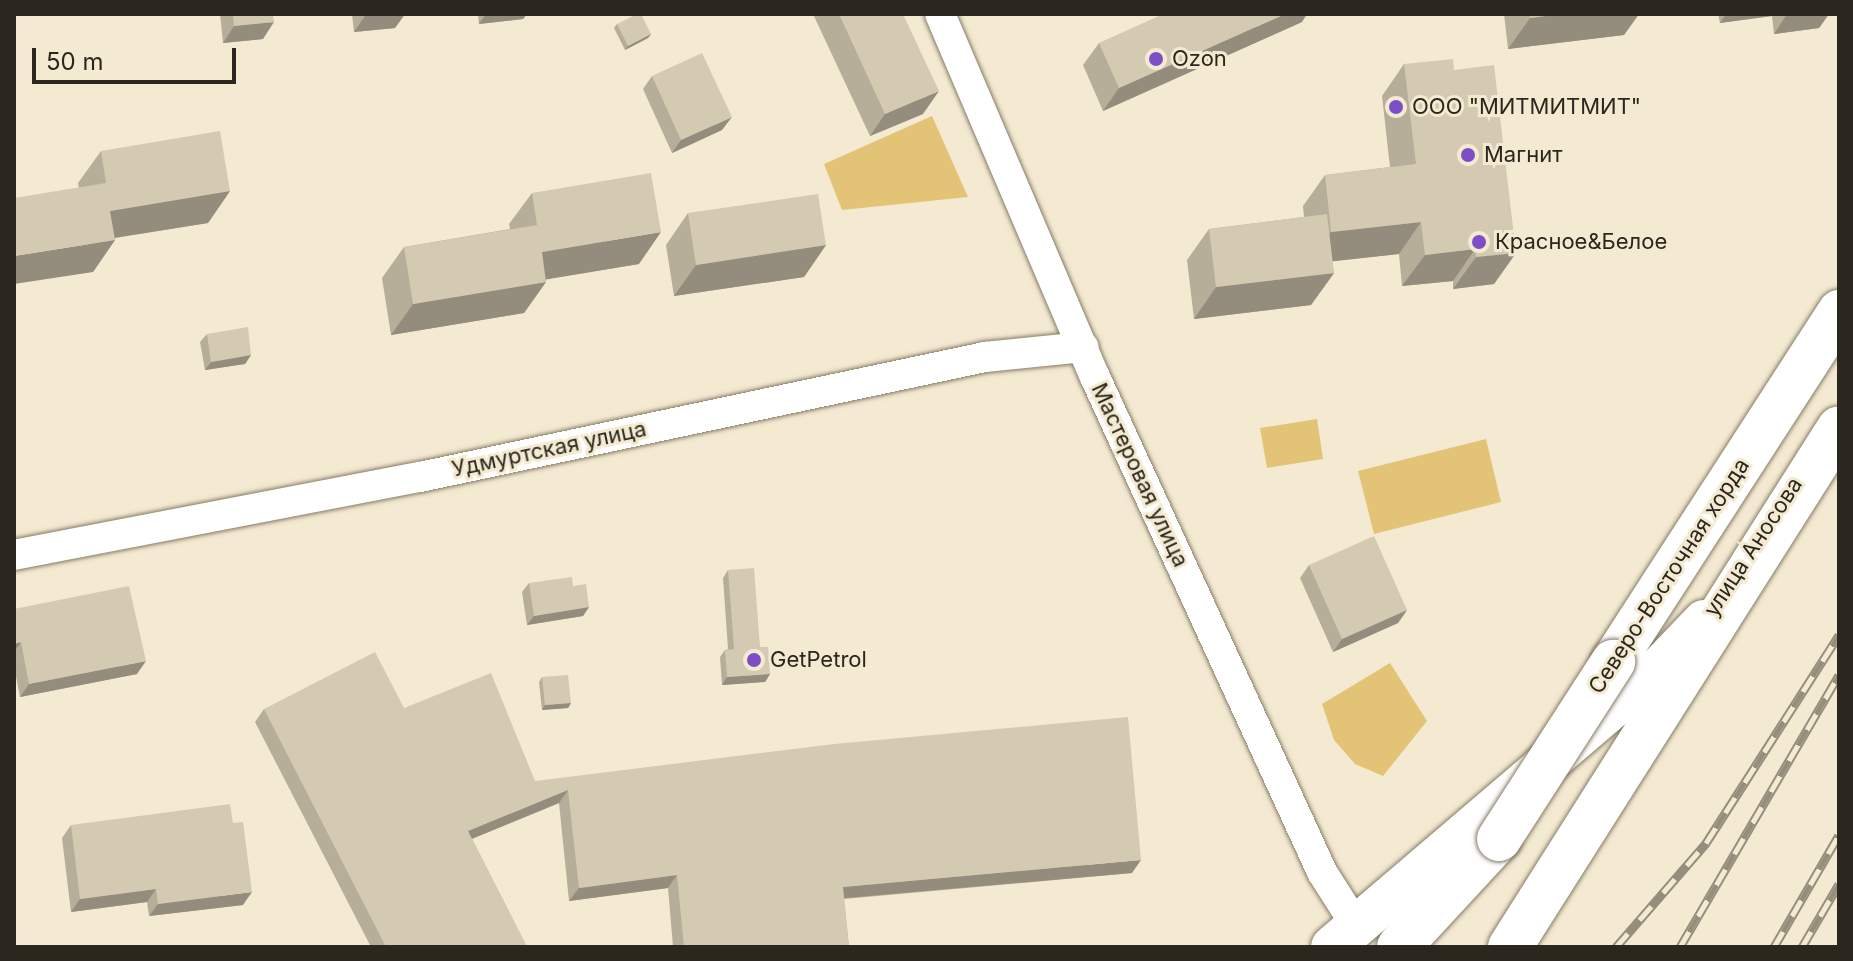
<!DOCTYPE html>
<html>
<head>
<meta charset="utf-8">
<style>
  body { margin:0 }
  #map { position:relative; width:1853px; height:961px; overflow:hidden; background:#f4ead1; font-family:Inter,sans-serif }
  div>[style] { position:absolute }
  .green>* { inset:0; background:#e3c477 }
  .roads { filter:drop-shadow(0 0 2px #857c66) drop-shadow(0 0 2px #857c66) }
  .street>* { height:30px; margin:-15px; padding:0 15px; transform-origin:15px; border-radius:15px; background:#fff }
  .secondary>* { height:42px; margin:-21px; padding:0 21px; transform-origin:21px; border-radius:21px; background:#fff }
  .primary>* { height:44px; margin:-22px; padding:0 22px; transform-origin:22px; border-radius:22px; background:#fff }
  .rail>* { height:9px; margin-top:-4.5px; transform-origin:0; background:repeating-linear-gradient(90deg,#f4ead1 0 18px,#958e7c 0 36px); box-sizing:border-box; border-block:2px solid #958e7c }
  .bridges { filter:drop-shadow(0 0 2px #857c66) drop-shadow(0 0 2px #857c66) }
  .primary-bridge>* { height:44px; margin:-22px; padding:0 22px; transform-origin:22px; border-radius:22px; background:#fff }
  .wall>* { inset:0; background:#b6ae99 }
  .shaded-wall>* { inset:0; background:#948d7d }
  .building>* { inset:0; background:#d4cab2 }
  .dots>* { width:22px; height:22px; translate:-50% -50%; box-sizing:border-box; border:4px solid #f4ead1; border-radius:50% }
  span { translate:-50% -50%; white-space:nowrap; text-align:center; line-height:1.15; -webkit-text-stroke:6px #f4ead1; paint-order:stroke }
  .poi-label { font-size:22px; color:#2b271e }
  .left { translate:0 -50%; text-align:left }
  .street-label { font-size:22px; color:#2b271e }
  .frame { position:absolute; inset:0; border:16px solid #2b271e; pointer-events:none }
  .scale { position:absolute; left:32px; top:48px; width:204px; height:36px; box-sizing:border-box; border:4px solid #2b271e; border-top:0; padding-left:10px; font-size:24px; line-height:28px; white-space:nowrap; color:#2b271e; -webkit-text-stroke:6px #f4ead1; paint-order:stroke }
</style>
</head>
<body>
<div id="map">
  <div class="green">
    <i style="clip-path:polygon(932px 116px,968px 197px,842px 210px,824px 164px)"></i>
    <i style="clip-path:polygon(1317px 419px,1323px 459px,1267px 468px,1260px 428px)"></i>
    <i style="clip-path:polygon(1486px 439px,1501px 502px,1374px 534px,1358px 471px)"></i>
    <i style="clip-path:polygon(1390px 663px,1427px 721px,1383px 776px,1355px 764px,1334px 740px,1322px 704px)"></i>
  </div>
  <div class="roads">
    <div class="street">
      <i style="left:940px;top:14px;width:395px;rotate:66.9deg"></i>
      <i style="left:1095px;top:377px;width:545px;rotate:65.36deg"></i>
      <i style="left:1322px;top:872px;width:65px;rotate:57.5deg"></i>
      <i style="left:14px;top:555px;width:413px;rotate:-10.9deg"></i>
      <i style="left:420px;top:477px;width:578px;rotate:-11.99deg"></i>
      <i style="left:985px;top:357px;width:99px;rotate:-5.8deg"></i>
    </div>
    <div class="secondary">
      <i style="left:1332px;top:947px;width:430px;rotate:-40.5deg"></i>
      <i style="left:1659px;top:668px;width:65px;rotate:-46.2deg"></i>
    </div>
    <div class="primary">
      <i style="left:1613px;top:662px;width:417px;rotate:-57.1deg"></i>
      <i style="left:1399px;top:947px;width:147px;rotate:-47.2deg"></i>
      <i style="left:1510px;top:947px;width:614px;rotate:-57.63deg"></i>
    </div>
  </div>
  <div class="rail">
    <i style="left:1616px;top:947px;width:138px;rotate:-49.1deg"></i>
    <i style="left:1706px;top:843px;width:247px;rotate:-57.4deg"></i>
    <i style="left:1680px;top:947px;width:315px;rotate:-59.7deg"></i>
    <i style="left:1774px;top:947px;width:129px;rotate:-59.9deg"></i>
    <i style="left:1802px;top:947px;width:73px;rotate:-59.6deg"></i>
  </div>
  <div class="bridges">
    <div class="primary-bridge">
      <i style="left:1499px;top:839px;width:211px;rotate:-57.2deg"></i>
    </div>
  </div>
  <div class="wall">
    <i style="clip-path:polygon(220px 14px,273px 14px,263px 39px,223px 43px)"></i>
    <i style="clip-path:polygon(352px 14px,405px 14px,395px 28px,354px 32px)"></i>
    <i style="clip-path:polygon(478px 14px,527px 14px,523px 19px,479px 24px)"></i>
    <i style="clip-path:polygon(813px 14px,903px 14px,923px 114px,870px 136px)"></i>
    <i style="clip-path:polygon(1504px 14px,1639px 14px,1624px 35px,1508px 49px)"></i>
    <i style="clip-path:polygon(1718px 14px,1829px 14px,1819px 28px,1774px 34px,1772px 16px,1720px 23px)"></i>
    <i style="clip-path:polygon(1302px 22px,1103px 111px,1083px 65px,1099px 43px)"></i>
    <i style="clip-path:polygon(617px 24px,651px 34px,648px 38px,625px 50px,614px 28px)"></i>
    <i style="clip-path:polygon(1404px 64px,1454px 70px,1516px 253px,1494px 284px,1453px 289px,1453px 281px,1402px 286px,1399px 254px,1332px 261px,1334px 273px,1311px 305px,1194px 319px,1187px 260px,1209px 229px,1304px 217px,1303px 206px,1325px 175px,1390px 167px,1382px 96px)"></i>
    <i style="clip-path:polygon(652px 76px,722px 130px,672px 153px,643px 89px)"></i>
    <i style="clip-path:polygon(101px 151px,230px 191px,208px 223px,115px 238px,115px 240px,93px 272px,78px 183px)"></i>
    <i style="clip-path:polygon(532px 193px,639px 264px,546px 279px,546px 282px,524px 313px,391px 335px,382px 278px,404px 247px,510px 229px,509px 224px)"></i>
    <i style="clip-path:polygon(688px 213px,826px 245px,804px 277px,674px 296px,666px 245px)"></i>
    <i style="clip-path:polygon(207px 334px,251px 355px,245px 364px,205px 370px,200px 342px)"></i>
    <i style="clip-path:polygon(1309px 565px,1407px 610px,1398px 623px,1333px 652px,1300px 578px)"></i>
    <i style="clip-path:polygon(728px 570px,770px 674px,765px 682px,722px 685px,720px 657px,725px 650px,728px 649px,723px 578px)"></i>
    <i style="clip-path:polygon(529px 583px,573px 586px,589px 607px,583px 616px,527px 625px,522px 592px)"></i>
    <i style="clip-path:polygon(14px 609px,137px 674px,20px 697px,14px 666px)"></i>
    <i style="clip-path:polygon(542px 677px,571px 703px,568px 708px,542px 710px,539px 682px)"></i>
    <i style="clip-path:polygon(404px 708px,535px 781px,1132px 873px,844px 899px,849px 947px,673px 947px,668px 888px,569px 901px,559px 803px,472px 839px,527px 947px,371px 947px,255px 722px,264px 709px)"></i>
    <i style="clip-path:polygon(71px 825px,243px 905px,149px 916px,147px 902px,71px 912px,62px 838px)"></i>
  </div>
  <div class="shaded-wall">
    <i style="clip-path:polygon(380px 14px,405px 14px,395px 28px,354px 32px,365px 16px)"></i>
    <i style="clip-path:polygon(486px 14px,527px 14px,523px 19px,479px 24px)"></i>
    <i style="clip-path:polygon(1285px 14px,1307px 14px,1302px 22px,1103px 111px,1119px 88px)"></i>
    <i style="clip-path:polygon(1561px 14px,1639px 14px,1624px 35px,1508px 49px,1530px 18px)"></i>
    <i style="clip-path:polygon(1726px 14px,1774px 14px,1772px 16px,1720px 23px)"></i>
    <i style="clip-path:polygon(1787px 14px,1829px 14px,1819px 28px,1774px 34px)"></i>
    <i style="clip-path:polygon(274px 22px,263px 39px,223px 43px,234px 26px)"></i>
    <i style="clip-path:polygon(651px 34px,648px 38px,625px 50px,628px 46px)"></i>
    <i style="clip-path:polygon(939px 91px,923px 114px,870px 136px,885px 114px)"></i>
    <i style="clip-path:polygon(732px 117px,722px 130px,672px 153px,681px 140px)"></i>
    <i style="clip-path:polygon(230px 191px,208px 223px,88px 242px,110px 211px)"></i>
    <i style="clip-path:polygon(1421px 222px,1399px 254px,1309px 264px,1331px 232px)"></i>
    <i style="clip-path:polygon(661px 232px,639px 264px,519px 284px,542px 252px)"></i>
    <i style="clip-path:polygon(115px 240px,93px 272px,14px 284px,14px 256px)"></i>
    <i style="clip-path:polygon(826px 245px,804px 277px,674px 296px,696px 265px)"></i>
    <i style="clip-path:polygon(1475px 249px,1453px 281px,1402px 286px,1425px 255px)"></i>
    <i style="clip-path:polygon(1516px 253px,1494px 284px,1453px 289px,1476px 257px)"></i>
    <i style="clip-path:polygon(1334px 273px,1311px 305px,1194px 319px,1216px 287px)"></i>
    <i style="clip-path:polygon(546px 282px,524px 313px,391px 335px,413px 304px)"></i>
    <i style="clip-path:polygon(251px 355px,245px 364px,205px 370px,211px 362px)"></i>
    <i style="clip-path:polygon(589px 607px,583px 616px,527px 625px,534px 616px)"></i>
    <i style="clip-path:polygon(1407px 610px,1398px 623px,1333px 652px,1342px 639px)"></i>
    <i style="clip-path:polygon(21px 642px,14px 652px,14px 644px)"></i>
    <i style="clip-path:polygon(146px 661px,137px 674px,20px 697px,29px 684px)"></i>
    <i style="clip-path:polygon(770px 674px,765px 682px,722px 685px,727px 677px)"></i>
    <i style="clip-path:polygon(571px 703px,568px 708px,542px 710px,545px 705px)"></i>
    <i style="clip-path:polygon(568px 790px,559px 803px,459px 844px,468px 831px)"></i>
    <i style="clip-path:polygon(1141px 860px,1132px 873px,834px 899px,843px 887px)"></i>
    <i style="clip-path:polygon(677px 875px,668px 888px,569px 901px,579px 888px)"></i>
    <i style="clip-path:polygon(156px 889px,147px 902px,71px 912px,80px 899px)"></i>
    <i style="clip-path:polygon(252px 892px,243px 905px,149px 916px,158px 904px)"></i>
  </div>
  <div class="building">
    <i style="clip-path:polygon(233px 14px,273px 14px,274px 22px,234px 26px)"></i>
    <i style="clip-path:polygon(637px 14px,641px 14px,651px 34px,628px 46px,617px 24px)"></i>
    <i style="clip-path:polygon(839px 14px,903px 14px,939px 91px,885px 114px)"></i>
    <i style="clip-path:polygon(1163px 14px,1285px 14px,1119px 88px,1099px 43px)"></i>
    <i style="clip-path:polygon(1530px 14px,1561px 14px,1530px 18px)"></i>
    <i style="clip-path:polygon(702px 53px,732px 117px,681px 140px,652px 76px)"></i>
    <i style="clip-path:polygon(1453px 59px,1454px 70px,1494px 65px,1516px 253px,1476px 257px,1475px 249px,1425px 255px,1421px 222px,1331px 232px,1325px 175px,1416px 164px,1404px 64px)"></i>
    <i style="clip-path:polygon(220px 131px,230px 191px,110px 211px,115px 240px,14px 256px,14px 198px,106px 183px,101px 151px)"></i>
    <i style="clip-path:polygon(651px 173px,661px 232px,542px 252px,546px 282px,413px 304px,404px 247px,537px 225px,532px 193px)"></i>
    <i style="clip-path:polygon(818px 194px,826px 245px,696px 265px,688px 213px)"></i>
    <i style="clip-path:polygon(1327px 214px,1334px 273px,1216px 287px,1209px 229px)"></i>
    <i style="clip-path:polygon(248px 327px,251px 355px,211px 362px,207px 334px)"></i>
    <i style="clip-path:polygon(1374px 536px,1407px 610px,1342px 639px,1309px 565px)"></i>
    <i style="clip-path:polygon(754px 568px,760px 647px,768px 647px,770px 674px,727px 677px,725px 650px,734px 649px,728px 570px)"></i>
    <i style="clip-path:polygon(572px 577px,573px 586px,586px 584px,589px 607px,534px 616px,529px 583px)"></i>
    <i style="clip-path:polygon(129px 586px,146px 661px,29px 684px,21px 642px,14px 644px,14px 609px)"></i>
    <i style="clip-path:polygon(375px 652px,404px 708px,491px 673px,535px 781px,834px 744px,1128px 717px,1141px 860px,843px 887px,849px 947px,684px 947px,677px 875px,579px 888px,568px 790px,468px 831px,527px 947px,386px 947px,264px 709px)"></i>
    <i style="clip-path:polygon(568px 675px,571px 703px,545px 705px,542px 677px)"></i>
    <i style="clip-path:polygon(230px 804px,233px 823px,243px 822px,252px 892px,158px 904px,156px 889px,80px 899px,71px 825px)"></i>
  </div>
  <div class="dots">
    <i style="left:1156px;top:59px;background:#7d4ec6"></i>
    <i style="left:1396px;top:107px;background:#7d4ec6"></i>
    <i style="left:1468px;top:155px;background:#7d4ec6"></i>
    <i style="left:1479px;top:242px;background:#7d4ec6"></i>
    <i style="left:754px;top:660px;background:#7d4ec6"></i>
  </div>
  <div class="poi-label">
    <span class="left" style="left:1172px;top:59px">Ozon</span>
    <span class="left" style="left:1412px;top:107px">ООО "МИТМИТМИТ"</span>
    <span class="left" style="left:1484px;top:155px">Магнит</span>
    <span class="left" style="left:1495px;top:242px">Красное&amp;Белое</span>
    <span class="left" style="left:770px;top:660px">GetPetrol</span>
  </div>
  <div class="street-label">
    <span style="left:549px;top:449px;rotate:-12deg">Удмуртская улица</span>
    <span style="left:1140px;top:475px;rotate:65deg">Мастеровая улица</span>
    <span style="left:1753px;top:547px;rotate:-57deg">улица Аносова</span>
    <span style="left:1669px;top:576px;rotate:-57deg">Северо-Восточная хорда</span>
  </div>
  <div class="frame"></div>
  <div class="scale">50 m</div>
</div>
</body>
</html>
